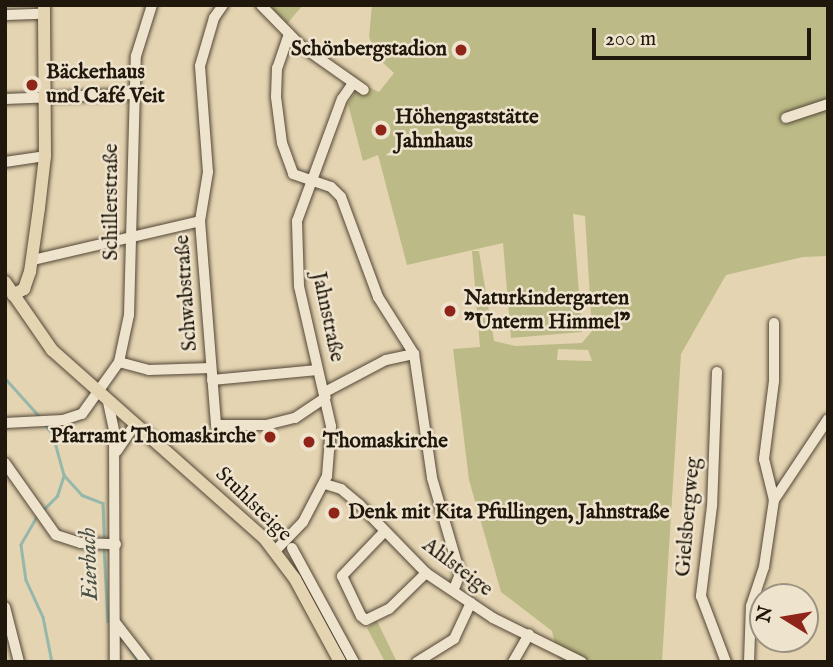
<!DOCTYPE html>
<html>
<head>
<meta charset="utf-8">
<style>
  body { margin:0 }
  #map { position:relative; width:833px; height:667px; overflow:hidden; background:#e5d4b2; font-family:"IM FELL English",serif }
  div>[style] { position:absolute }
  .green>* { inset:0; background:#bcbb87 }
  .stream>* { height:2.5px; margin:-1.25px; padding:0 1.25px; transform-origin:1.25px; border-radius:1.25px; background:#96b8ab }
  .roads { filter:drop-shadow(0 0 2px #524736) drop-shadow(0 0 2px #524736) }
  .minor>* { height:10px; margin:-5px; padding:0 5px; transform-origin:5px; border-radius:5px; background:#eee3cd }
  .major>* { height:12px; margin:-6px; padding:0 6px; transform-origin:6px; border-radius:6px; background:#e5d4b2 }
  .dots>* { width:19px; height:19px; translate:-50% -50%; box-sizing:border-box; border:4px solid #eee3cd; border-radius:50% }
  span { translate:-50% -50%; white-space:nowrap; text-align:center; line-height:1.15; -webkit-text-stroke:5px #eee3cd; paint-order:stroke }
  .poi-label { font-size:21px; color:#21180d; font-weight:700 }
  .right { translate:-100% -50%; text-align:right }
  .left { translate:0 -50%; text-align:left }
  .street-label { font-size:21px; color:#21180d }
  .water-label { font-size:23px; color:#4a5044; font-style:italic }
  .frame { position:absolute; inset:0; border:7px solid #21180d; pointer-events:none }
  .north { position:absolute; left:749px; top:583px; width:70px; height:70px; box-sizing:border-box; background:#eee3cd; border:2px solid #9c9280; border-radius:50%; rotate:281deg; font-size:19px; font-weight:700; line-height:28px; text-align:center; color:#21180d }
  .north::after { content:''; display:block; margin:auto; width:24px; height:32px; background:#8f2418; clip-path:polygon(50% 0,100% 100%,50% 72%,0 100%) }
  .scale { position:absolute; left:592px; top:28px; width:219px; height:32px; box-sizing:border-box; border:4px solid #21180d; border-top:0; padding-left:9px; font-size:21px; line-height:24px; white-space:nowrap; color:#21180d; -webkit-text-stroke:5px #eee3cd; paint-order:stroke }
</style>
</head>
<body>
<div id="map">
  <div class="green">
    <i style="clip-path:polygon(274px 5px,303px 5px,286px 25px,271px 11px)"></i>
    <i style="clip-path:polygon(evenodd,372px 5px,828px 5px,828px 256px,803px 257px,726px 275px,681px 354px,662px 662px,565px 662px,558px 658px,552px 631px,501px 592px,469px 480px,453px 349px,480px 347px,472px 251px,479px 251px,494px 341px,516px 346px,582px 343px,592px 331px,585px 216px,573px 214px,582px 332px,511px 338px,503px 243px,407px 265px,378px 155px,363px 161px,348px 104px,360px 83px,379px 92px,394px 73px,378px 58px,369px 37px,372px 5px,558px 349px,588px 350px,592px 361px,557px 360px,558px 349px)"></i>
    <i style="clip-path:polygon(377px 621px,397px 662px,385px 662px,367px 628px)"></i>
  </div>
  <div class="stream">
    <i style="left:5px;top:378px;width:52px;rotate:48.1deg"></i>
    <i style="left:44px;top:423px;width:15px;rotate:53deg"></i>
    <i style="left:53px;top:435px;width:41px;rotate:74.6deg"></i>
    <i style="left:64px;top:475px;width:27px;rotate:48deg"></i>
    <i style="left:82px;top:495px;width:22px;rotate:21deg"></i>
    <i style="left:103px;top:503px;width:38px;rotate:88deg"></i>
    <i style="left:43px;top:510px;width:20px;rotate:-45deg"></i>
    <i style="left:57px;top:496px;width:22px;rotate:-72deg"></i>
    <i style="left:38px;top:515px;width:34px;rotate:120deg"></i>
    <i style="left:21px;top:545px;width:35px;rotate:82deg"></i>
    <i style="left:26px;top:580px;width:41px;rotate:65.3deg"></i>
    <i style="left:43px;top:617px;width:46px;rotate:78.7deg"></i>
    <i style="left:104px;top:548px;width:73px;rotate:86.9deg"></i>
    <i style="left:129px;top:647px;width:18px;rotate:56deg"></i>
  </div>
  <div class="roads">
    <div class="minor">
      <i style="left:223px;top:5px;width:16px;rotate:125deg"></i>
      <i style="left:214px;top:18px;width:50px;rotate:106.3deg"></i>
      <i style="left:200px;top:66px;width:106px;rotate:85.7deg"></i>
      <i style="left:208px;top:172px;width:50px;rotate:99.3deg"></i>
      <i style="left:200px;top:221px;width:205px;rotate:85.5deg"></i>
      <i style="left:216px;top:425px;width:50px"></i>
      <i style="left:266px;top:425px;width:30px;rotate:-14deg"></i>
      <i style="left:295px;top:418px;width:37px;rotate:-34deg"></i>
      <i style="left:261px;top:5px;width:56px;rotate:45.7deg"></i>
      <i style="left:300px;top:45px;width:78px;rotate:35.1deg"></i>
      <i style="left:5px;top:15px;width:37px;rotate:-2deg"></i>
      <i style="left:289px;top:34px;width:36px;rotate:109deg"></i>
      <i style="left:277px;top:68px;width:29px;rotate:92deg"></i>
      <i style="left:276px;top:97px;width:46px;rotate:82.6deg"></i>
      <i style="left:282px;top:143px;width:33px;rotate:70deg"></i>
      <i style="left:293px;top:174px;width:40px;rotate:18.9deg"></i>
      <i style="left:331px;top:187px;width:14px;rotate:45deg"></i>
      <i style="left:341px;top:197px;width:107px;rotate:69.7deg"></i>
      <i style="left:378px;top:297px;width:67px;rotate:57.7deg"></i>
      <i style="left:414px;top:354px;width:125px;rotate:81.7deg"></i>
      <i style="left:432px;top:478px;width:100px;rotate:73.7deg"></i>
      <i style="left:460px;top:574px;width:18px;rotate:112deg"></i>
      <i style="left:5px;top:99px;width:128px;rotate:-2.2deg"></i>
      <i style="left:786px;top:118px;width:44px;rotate:-18.4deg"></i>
      <i style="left:5px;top:162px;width:40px;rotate:-8.5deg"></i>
      <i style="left:33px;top:260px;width:171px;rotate:-13.1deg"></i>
      <i style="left:774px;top:323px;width:58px;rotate:90deg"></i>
      <i style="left:774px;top:381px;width:79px;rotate:97.3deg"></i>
      <i style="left:764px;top:459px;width:42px;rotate:76.3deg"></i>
      <i style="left:119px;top:362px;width:31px;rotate:15deg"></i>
      <i style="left:149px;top:370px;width:62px;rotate:-1.8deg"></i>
      <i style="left:717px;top:372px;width:134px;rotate:92.1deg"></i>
      <i style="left:712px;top:506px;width:91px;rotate:97deg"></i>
      <i style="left:701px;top:596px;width:71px;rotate:69.3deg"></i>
      <i style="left:212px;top:380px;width:106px;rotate:-5.4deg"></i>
      <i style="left:325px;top:392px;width:69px;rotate:-27.7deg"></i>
      <i style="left:386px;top:360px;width:29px;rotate:-12deg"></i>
      <i style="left:108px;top:402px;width:30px;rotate:78deg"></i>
      <i style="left:114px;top:431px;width:231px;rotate:89.8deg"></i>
      <i style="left:5px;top:423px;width:58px;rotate:-3deg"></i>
      <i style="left:63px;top:420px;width:20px;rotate:-18deg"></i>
      <i style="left:82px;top:414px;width:64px;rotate:-54.6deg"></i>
      <i style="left:119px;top:362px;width:48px;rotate:-78deg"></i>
      <i style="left:129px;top:315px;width:259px;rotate:-88.5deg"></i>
      <i style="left:136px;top:56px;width:53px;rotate:-72.6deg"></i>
      <i style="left:117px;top:451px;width:30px;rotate:-56deg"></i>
      <i style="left:5px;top:463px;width:88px;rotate:54.7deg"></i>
      <i style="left:56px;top:535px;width:26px;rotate:18deg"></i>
      <i style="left:81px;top:543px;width:35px;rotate:2deg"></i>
      <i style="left:325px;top:484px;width:17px;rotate:17deg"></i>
      <i style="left:341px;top:489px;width:23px;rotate:40deg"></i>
      <i style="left:359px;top:504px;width:96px;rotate:45.8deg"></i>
      <i style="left:426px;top:573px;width:81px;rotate:33.9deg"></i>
      <i style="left:493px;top:618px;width:99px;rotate:26.3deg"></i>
      <i style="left:384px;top:532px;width:61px;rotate:133.7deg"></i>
      <i style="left:342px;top:576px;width:44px;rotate:64.6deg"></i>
      <i style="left:361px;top:616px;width:6px;rotate:39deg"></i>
      <i style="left:366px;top:620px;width:25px;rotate:-26deg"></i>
      <i style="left:389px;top:609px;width:52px;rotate:-44.2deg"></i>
      <i style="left:292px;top:548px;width:130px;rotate:61.5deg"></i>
      <i style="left:275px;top:551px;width:40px;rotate:-46deg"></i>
      <i style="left:303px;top:522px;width:52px;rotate:-62.4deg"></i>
      <i style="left:327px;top:476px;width:50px;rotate:-85.4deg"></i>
      <i style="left:331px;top:426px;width:144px;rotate:-102.9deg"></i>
      <i style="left:299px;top:286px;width:65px;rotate:-91.8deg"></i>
      <i style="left:297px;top:221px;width:130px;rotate:-69.8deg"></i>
      <i style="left:342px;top:99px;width:19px;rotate:-55deg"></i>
      <i style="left:5px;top:607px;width:57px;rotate:75.7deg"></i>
      <i style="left:115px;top:622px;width:51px;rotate:52.2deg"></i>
      <i style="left:417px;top:662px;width:44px;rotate:-31.9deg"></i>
      <i style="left:454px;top:639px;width:40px;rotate:-65deg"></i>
      <i style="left:513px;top:662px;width:32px;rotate:-60deg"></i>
      <i style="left:749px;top:662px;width:56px;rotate:-88deg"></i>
      <i style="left:751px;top:606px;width:41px;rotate:-71.6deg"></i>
      <i style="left:764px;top:567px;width:68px;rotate:-81.5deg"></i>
      <i style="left:774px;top:500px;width:97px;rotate:-56.3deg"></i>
    </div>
    <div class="major">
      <i style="left:5px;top:282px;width:83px;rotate:55.3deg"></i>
      <i style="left:52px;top:350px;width:283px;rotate:41.6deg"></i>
      <i style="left:264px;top:538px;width:51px;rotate:52.9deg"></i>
      <i style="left:295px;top:579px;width:94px;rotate:61.5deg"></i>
      <i style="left:13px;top:295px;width:13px;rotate:-29deg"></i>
      <i style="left:24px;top:289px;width:18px;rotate:-71deg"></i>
      <i style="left:30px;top:272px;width:65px;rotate:-82deg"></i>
      <i style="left:39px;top:208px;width:52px;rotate:-83.4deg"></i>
      <i style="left:45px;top:156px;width:151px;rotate:-90.4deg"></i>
    </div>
  </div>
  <div class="dots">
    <i style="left:461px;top:50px;background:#8f2418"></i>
    <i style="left:32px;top:85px;background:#8f2418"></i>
    <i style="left:381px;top:130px;background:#8f2418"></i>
    <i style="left:450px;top:311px;background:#8f2418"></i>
    <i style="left:270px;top:437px;background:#8f2418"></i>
    <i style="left:309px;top:442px;background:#8f2418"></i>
    <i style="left:334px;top:513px;background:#8f2418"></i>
  </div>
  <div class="poi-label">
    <span class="right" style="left:447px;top:50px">Schönbergstadion</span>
    <span class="left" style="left:46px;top:85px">Bäckerhaus<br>und Café Veit</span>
    <span class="left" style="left:395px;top:130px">Höhengaststätte<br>Jahnhaus</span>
    <span class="left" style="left:464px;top:311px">Naturkindergarten<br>"Unterm Himmel"</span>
    <span class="right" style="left:256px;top:437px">Pfarramt Thomaskirche</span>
    <span class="left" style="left:323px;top:442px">Thomaskirche</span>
    <span class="left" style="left:348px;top:513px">Denk mit Kita Pfullingen, Jahnstraße</span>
  </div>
  <div class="street-label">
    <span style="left:112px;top:202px;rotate:-90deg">Schillerstraße</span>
    <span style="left:187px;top:293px;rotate:-94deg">Schwabstraße</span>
    <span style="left:327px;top:317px;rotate:78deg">Jahnstraße</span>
    <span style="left:253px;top:505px;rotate:44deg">Stuhlsteige</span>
    <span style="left:689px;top:517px;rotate:-85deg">Gielsbergweg</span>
    <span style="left:457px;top:568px;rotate:37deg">Ahlsteige</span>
  </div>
  <div class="water-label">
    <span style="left:90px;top:564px;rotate:-92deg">Eierbach</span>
  </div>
  <div class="frame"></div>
  <div class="north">N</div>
  <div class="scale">200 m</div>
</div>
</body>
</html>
